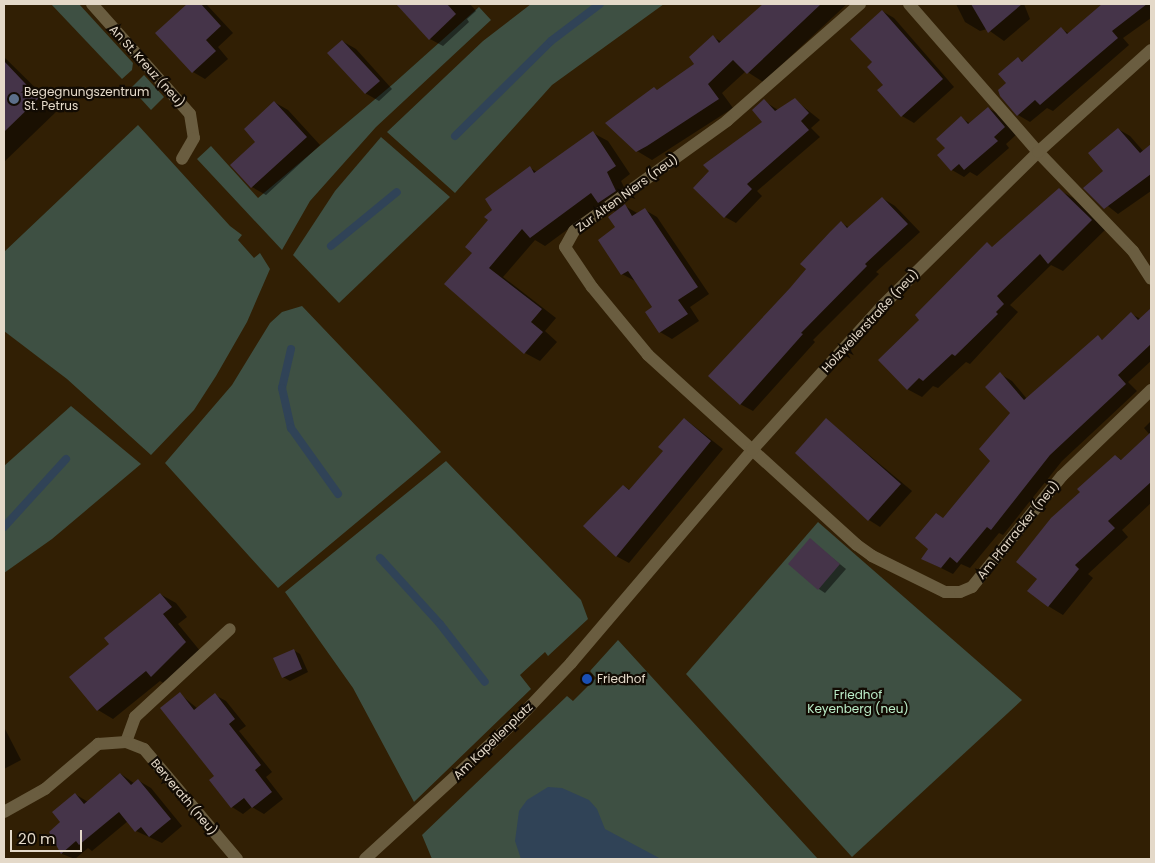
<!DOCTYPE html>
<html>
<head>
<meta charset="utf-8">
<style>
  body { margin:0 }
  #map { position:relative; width:1155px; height:863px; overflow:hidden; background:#311f04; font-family:Poppins,sans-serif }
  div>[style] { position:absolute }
  .green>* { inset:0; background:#3e5043 }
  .water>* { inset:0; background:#304357 }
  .shadow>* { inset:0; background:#0007 }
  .stream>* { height:8px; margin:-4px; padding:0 4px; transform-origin:4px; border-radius:4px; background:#304357 }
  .building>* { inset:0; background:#453449 }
  .minor>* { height:12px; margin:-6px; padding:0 6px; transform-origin:6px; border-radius:6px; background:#6a5d40 }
  .dots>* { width:14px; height:14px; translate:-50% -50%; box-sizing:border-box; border:2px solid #120b03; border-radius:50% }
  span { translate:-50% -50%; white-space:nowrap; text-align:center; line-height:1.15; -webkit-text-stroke:4.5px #120b03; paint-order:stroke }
  .street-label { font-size:12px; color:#e4d9c9 }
  .poi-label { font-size:12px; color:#e4d9c9 }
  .left { translate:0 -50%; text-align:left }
  .park-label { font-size:12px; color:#bbedc8 }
  .frame { position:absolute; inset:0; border:5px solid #e4d9c9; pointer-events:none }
  .scale { position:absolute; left:10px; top:830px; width:72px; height:22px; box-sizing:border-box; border:2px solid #e4d9c9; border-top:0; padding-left:6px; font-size:15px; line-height:18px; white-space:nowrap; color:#e4d9c9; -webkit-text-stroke:4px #120b03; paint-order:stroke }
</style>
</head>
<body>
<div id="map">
  <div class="green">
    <i style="clip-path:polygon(51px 4px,79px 4px,133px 63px,132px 70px,122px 79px)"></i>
    <i style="clip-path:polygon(531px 4px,664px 4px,552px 85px,455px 193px,387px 132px,483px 41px)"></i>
    <i style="clip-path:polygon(479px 7px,491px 20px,376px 127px,310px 201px,282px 250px,197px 159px,211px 146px,258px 198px,393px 84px)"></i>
    <i style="clip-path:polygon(144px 75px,164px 97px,151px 110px,131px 88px)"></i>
    <i style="clip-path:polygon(138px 125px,230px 226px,242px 235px,238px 240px,254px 258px,260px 253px,270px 269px,247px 322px,216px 376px,194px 410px,151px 455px,67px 379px,4px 331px,4px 252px)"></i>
    <i style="clip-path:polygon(381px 137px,450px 197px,339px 303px,293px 255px,335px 191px)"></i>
    <i style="clip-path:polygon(302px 306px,441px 452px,278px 588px,165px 463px,232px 385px,270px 323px,282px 312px)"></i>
    <i style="clip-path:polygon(71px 406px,141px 464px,52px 539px,4px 573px,4px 466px)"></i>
    <i style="clip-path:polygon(446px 461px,581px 600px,588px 619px,548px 656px,545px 652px,520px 675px,531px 689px,414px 802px,353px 688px,285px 592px)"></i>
    <i style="clip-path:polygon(818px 522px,1022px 700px,852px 857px,686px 674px)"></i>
    <i style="clip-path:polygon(618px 640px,818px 859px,432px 859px,422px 835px,567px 696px,573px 701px,596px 678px,590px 671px)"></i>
  </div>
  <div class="water">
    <i style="clip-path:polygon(548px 787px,562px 788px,589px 800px,597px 809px,605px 829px,661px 859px,521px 859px,515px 841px,519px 811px,527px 800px)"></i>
  </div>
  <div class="shadow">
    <i style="clip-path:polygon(189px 4px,207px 5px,233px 33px,218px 47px,228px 59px,205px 79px,193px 72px,157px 33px)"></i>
    <i style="clip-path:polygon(400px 4px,470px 4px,476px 11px,467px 19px,469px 22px,443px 46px,430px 39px)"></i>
    <i style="clip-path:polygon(777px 4px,847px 4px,763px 82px,746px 71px,722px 93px,733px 108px,652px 160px,637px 151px,654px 88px,658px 91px,695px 64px,713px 37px,722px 42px)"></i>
    <i style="clip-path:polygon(956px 4px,1024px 4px,1030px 19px,1004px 41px,987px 29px,980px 31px,965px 22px)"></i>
    <i style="clip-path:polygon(1104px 4px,1151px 4px,1151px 18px,1123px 38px,1129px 45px,1053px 111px,1047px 108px,1030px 122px,1018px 115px,1001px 95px,1018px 58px,1024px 62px,1061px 29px,1070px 34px)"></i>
    <i style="clip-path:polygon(882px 11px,894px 18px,954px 87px,914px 123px,902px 116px,873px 62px)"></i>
    <i style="clip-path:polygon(342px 41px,356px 49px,392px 89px,379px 101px,365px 93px)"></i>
    <i style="clip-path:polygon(4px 57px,58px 110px,4px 162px)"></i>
    <i style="clip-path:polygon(795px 100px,820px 120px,811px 128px,820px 137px,757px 191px,762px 196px,736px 223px,725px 217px,764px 123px,764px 101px,778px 110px)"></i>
    <i style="clip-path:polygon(274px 102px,288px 110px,320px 145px,266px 195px,252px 187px,232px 165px,257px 142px)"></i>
    <i style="clip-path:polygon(988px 108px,1000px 115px,1017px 134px,1006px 144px,1009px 148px,977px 176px,970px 172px,964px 177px,952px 170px,947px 148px,961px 118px,971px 124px)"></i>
    <i style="clip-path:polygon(1118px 129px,1130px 136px,1144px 152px,1151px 147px,1151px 191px,1118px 214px,1085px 188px,1105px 171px)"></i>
    <i style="clip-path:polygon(593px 133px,608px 141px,630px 174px,621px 181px,630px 199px,623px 205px,637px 213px,645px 210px,657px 217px,709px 294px,690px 307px,699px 321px,672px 339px,660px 332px,653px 308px,635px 281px,622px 274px,616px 212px,602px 204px,545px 246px,535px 240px,503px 277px,556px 318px,545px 331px,557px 342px,540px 361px,525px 353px,446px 284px,474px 252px,493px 210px,530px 168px,537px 172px)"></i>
    <i style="clip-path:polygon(1059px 190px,1073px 198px,1106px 229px,1063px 271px,1051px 265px,1010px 305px,1018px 312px,970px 364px,966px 362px,938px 388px,933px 386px,922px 397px,907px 389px,921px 320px,987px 244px,993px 248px)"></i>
    <i style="clip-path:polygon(882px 198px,895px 206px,920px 232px,876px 272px,879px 274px,813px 340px,815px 342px,753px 411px,740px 404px,791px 289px,841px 223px,850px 228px)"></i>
    <i style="clip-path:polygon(1151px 310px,1151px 361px,1128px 382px,1137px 391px,1062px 461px,1003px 535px,999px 533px,970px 568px,961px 564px,953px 574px,923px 559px,944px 519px,991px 461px,1011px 413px,1000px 374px,1012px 381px,1027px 399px,1098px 337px,1103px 340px,1131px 314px,1141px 319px)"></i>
    <i style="clip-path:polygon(685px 419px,723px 449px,629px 563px,616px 556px,624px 486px,630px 490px,664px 451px)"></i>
    <i style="clip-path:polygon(826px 419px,912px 491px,880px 527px,869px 520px,797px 452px)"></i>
    <i style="clip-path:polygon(1151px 421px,1151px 503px,1122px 530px,1128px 537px,1088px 574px,1093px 578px,1063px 615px,1048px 606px,1038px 578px,1082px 492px,1116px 456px,1122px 460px,1150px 435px,1144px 428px)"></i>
    <i style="clip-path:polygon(810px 540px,846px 569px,825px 593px,819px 589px)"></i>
    <i style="clip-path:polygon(160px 594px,176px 603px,187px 617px,178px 624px,201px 652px,167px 685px,160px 681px,113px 719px,98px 710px,111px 645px)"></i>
    <i style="clip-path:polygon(293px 650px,300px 654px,308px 672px,290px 681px,283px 677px)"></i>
    <i style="clip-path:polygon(180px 694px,198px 709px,215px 695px,226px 701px,246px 726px,239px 731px,272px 772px,266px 777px,283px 799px,264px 814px,252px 807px,243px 814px,232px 807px,210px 781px,215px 776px)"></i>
    <i style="clip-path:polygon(4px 727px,21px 760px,4px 769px)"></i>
    <i style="clip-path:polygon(121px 774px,135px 784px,139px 781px,151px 788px,182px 826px,162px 843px,136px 831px,128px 821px,92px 851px,88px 848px,75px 859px,62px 854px,51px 832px,62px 822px,75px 794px,88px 802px)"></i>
  </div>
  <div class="stream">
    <i style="left:455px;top:136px;width:135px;rotate:-44.7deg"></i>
    <i style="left:551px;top:41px;width:61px;rotate:-37.1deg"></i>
    <i style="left:331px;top:246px;width:85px;rotate:-39.3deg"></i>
    <i style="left:291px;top:349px;width:40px;rotate:103deg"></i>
    <i style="left:282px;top:388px;width:41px;rotate:77.3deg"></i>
    <i style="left:291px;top:428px;width:81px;rotate:54.5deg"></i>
    <i style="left:4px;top:527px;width:92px;rotate:-47.6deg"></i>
    <i style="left:380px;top:558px;width:89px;rotate:47.7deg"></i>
    <i style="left:440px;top:624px;width:73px;rotate:52.2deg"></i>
  </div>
  <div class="building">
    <i style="clip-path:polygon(187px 4px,201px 4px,221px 26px,206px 40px,216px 51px,192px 73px,155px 33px)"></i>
    <i style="clip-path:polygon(396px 4px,447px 4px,456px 14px,429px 40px)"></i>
    <i style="clip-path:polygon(763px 4px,821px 4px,747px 74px,733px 60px,708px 84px,719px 99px,647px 146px,636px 152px,605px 123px,654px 87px,657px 90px,694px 64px,689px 57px,713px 35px,719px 43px)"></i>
    <i style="clip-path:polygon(971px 4px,1022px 4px,988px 33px)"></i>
    <i style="clip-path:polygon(1102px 4px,1147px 4px,1112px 31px,1118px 38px,1091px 61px,1040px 105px,1035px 100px,1017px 116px,1000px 96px,998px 90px,1006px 83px,998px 74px,1018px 57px,1022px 62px,1061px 27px,1067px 34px)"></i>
    <i style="clip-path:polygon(882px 10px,943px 79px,901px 117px,877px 90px,883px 85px,867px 67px,872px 62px,850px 39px)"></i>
    <i style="clip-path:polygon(342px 40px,380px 81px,365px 94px,327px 53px)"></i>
    <i style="clip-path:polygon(4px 61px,39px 98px,4px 132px)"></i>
    <i style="clip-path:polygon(795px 98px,809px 113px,801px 121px,809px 130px,747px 184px,752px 189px,724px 218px,693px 188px,709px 171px,703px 165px,762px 122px,752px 110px,764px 99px,775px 111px)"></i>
    <i style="clip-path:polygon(274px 101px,307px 137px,251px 188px,230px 165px,255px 142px,244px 129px)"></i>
    <i style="clip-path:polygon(988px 107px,1005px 127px,994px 137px,998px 141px,964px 170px,959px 164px,951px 171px,937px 155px,945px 148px,936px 139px,961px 116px,968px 124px)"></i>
    <i style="clip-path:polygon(1118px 128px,1140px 153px,1151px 144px,1151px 174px,1104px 209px,1083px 188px,1103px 171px,1088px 153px)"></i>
    <i style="clip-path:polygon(593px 131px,616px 166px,607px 172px,616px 191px,598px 203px,591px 193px,530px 238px,522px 229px,489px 268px,542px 309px,531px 322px,543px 332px,524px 354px,444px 284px,472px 253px,465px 247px,488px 220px,484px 217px,492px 210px,485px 199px,530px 166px,534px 173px)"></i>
    <i style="clip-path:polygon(1059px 188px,1092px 220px,1048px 264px,1040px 254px,997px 296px,1004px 304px,996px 312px,998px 314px,955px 356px,952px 354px,923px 381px,919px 378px,907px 390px,878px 360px,919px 320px,915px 315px,987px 242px,992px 247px)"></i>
    <i style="clip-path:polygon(882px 197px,908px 224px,865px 264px,867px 266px,801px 333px,803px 334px,740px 405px,708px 376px,790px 288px,806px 269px,800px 264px,831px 231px,841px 221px,847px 228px)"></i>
    <i style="clip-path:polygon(625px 204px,632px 216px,645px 208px,698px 287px,678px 300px,688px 314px,659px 333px,645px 312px,652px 307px,628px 271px,621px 275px,598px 240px,615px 227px,608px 217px)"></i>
    <i style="clip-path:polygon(1151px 308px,1151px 344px,1118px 375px,1126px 384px,1050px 455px,991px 530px,987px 527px,957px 563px,950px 557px,941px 568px,921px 559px,928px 549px,915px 538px,936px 513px,943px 518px,990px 461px,979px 449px,1010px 413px,985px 387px,1000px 372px,1024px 400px,1098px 335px,1102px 340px,1131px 312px,1138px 320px)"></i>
    <i style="clip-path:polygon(684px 418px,711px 441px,616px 557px,583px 526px,623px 485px,629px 490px,663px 451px,658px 447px)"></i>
    <i style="clip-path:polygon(826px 418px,901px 484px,868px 521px,795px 453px)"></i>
    <i style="clip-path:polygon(1151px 432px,1151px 482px,1108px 521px,1115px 528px,1075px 565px,1079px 569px,1048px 607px,1027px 591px,1037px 579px,1016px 562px,1051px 518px,1080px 492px,1077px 489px,1115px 455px,1121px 460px)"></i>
    <i style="clip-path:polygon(810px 538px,840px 564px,818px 590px,788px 564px)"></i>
    <i style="clip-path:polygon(160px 593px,172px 607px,163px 614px,186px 642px,151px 677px,146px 671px,97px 711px,69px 677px,109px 644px,104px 638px)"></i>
    <i style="clip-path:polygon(294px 649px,302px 669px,282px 678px,273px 658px)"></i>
    <i style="clip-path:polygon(180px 692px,194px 710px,215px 693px,235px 719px,229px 724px,261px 765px,255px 770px,272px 792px,252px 808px,244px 798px,231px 808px,209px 780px,214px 776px,160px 708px)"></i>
    <i style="clip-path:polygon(120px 773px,131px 785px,138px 779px,171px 819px,149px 837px,141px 827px,135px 832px,119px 812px,79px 845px,76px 841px,61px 854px,49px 832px,60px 822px,52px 812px,75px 793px,84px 804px)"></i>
  </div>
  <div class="minor">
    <i style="left:92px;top:4px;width:147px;rotate:48.3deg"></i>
    <i style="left:190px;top:114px;width:24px;rotate:81deg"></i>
    <i style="left:194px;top:138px;width:24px;rotate:120deg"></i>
    <i style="left:860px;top:4px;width:177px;rotate:138.7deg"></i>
    <i style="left:727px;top:121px;width:188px;rotate:144.3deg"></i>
    <i style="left:574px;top:231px;width:18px;rotate:119deg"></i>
    <i style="left:565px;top:247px;width:48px;rotate:56deg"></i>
    <i style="left:592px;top:287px;width:88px;rotate:50.5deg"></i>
    <i style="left:648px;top:355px;width:282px;rotate:42.3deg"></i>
    <i style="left:857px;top:545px;width:19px;rotate:36deg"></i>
    <i style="left:872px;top:556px;width:81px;rotate:26.3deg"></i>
    <i style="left:945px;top:592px;width:15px"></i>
    <i style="left:960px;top:592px;width:13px;rotate:-23deg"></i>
    <i style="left:972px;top:587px;width:143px;rotate:-51deg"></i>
    <i style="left:1062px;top:476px;width:124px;rotate:-44deg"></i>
    <i style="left:909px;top:4px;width:196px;rotate:48.9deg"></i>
    <i style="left:1038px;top:152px;width:137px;rotate:46.2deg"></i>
    <i style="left:1133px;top:251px;width:33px;rotate:57deg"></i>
    <i style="left:126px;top:742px;width:27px;rotate:-70deg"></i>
    <i style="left:135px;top:717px;width:129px;rotate:-42.8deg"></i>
    <i style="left:4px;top:812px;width:47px;rotate:-29.3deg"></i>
    <i style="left:45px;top:789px;width:70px;rotate:-40.3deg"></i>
    <i style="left:98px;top:744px;width:28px;rotate:-4deg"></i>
    <i style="left:126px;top:742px;width:19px;rotate:21deg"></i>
    <i style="left:144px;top:749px;width:144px;rotate:49.8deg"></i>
    <i style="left:365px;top:859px;width:209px;rotate:-42.5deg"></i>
    <i style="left:519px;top:718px;width:76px;rotate:-46.6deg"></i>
    <i style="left:571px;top:663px;width:280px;rotate:-49.6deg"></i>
    <i style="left:752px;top:450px;width:195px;rotate:-47.9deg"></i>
    <i style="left:883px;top:305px;width:218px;rotate:-44.6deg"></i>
    <i style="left:1038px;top:152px;width:152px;rotate:-42.1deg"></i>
  </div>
  <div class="dots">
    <i style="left:14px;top:99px;background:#5c6f8a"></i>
    <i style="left:587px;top:679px;background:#1a4fb4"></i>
  </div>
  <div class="street-label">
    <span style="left:147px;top:66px;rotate:48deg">An St. Kreuz (neu)</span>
    <span style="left:627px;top:193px;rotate:-36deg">Zur Alten Niers (neu)</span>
    <span style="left:870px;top:321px;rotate:-47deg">Holzweilerstraße (neu)</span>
    <span style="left:1018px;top:530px;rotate:-51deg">Am Pfarracker (neu)</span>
    <span style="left:493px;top:741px;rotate:-44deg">Am Kapellenplatz</span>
    <span style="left:184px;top:797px;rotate:50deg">Berverath (neu)</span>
  </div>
  <div class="poi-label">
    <span class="left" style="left:24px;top:99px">Begegnungszentrum<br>St. Petrus</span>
    <span class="left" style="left:597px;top:679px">Friedhof</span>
  </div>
  <div class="park-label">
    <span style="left:858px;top:702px">Friedhof<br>Keyenberg (neu)</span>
  </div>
  <div class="frame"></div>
  <div class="scale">20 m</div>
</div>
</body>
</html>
